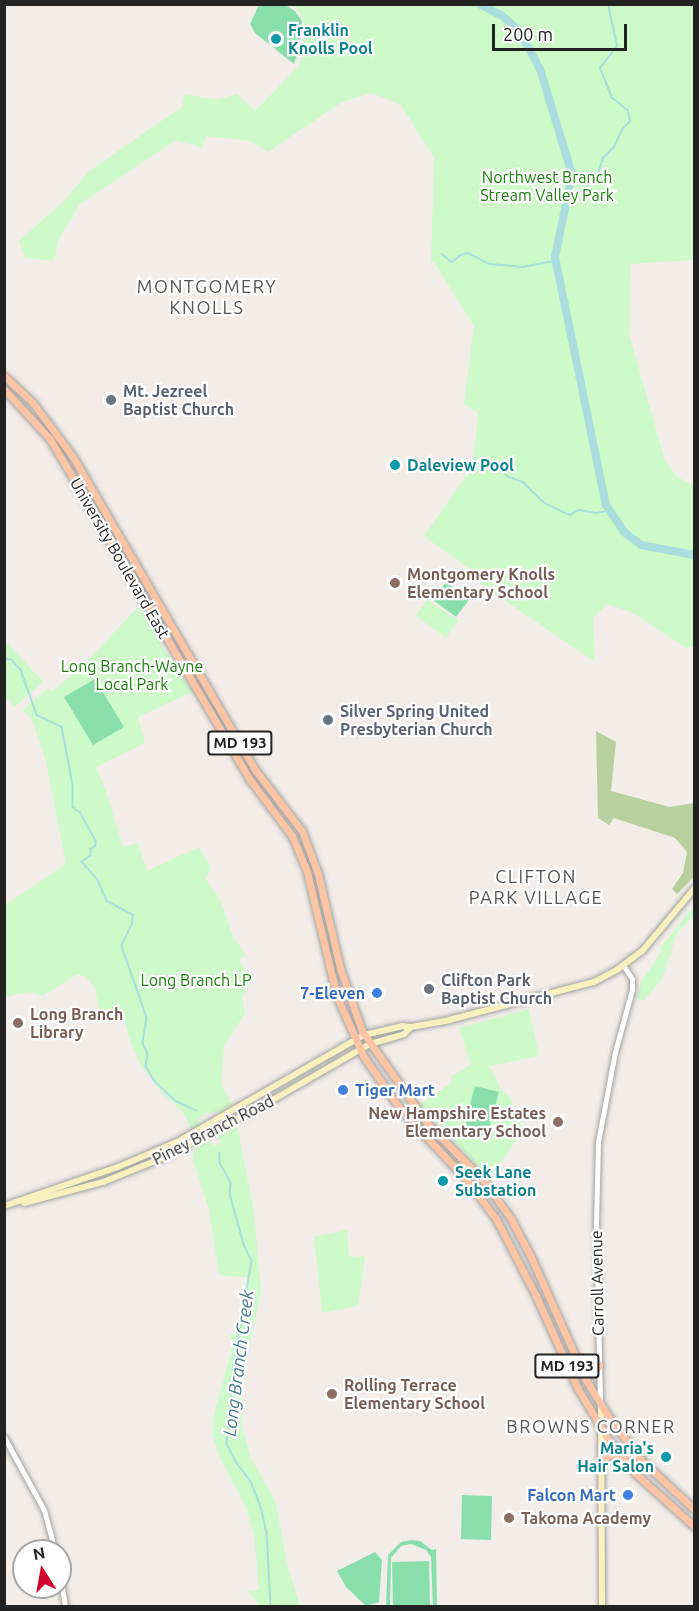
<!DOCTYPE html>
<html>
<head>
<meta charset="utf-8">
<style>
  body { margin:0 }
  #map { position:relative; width:699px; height:1611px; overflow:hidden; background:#f2ede9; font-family:Ubuntu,sans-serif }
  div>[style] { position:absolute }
  .forest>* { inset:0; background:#b7d09e }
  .park>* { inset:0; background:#cef9c8 }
  .pitch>* { inset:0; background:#89dfac }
  .stream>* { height:1.5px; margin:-0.75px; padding:0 0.75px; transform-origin:0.75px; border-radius:0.75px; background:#aaddde }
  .river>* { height:8px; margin:-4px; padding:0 4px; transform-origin:4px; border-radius:4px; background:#aaddde }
  .roads { filter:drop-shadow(0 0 2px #a3a3a3) drop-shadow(0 0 2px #a3a3a3) }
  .tertiary>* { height:5px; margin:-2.5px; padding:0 2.5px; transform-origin:2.5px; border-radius:2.5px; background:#fff }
  .secondary>* { height:6px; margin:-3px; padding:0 3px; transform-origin:3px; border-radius:3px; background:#f9f0bf }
  .primary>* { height:7px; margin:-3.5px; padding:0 3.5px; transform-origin:3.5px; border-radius:3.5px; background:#fbc4a5 }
  .dots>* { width:16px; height:16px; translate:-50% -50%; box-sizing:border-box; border:3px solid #fff; border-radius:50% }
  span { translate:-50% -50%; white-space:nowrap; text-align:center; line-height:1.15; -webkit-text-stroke:4.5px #fff; paint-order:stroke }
  .shield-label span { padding:2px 4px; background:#fff; border:2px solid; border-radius:4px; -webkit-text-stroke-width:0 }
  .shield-label { font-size:15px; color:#222; font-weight:700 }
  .culture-label { font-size:16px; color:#0d838f; font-weight:700 }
  .left { translate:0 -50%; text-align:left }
  .right { translate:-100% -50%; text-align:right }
  .park-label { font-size:16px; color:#1b820e }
  .worship-label { font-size:16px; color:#5b616d; font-weight:700 }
  .street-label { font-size:16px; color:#222 }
  .education-label { font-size:16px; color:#785e54; font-weight:700 }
  .shop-label { font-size:16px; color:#366cbe; font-weight:700 }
  .neighbourhood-label { font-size:18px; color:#555; letter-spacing:1.5px }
  .water-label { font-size:18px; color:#427a91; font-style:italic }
  .frame { position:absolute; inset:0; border:6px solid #222; pointer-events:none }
  .north { position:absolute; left:12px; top:1539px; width:60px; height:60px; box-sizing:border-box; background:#fff; border:2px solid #a7a7a7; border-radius:50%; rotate:349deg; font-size:16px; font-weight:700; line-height:24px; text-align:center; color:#222 }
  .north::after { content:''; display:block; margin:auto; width:21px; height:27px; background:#d0032d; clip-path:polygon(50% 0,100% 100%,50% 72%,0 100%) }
  .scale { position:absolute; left:492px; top:24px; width:135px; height:27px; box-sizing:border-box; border:3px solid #222; border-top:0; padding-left:8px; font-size:18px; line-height:21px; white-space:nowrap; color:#222; -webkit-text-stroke:4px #fff; paint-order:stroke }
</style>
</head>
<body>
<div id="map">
  <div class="forest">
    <i style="clip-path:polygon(596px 731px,616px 742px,611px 791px,670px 807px,694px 803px,694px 877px,677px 894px,672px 889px,683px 873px,687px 852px,675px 838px,614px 818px,609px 825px,598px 818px)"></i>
  </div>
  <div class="park">
    <i style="clip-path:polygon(295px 5px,694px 5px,694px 260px,630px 264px,629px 334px,665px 461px,677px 477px,694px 485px,694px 646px,686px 648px,633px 613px,607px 604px,593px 618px,595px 662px,472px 578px,475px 573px,424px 536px,473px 466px,478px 413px,464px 404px,474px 326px,434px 262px,431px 263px,434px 158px,401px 105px,372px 93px,342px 102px,268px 152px,250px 141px,206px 136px,202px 148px,176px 140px,79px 205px,58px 241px,54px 261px,25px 258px,19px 241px,64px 201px,89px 171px,182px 107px,185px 94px,216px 100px,237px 94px,255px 111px,300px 65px,305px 24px)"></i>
    <i style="clip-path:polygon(427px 600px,458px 620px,446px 638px,416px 616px)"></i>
    <i style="clip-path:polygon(141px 604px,141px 609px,168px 656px,170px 655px,192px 692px,138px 717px,145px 743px,96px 767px,106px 791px,123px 847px,138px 843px,147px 871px,199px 847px,211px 868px,206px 880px,220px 899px,233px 937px,246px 955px,239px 960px,251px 981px,242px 997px,245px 1013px,224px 1046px,221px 1084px,232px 1105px,222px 1112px,206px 1113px,198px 1119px,200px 1126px,191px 1129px,183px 1112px,163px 1094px,142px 1067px,131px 1044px,124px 1019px,102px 1023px,95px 989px,86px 977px,77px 974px,43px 996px,28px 992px,5px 997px,5px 905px,66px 864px,46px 761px,32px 720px,23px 710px,48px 688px,52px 692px,86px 662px)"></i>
    <i style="clip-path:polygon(4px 639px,43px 682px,14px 707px,5px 696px)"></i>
    <i style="clip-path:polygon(694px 906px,694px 916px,677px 933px,662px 979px,643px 1001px,637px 999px,641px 982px,662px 951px,660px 948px)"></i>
    <i style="clip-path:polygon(529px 1009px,539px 1056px,490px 1066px,501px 1089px,511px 1098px,523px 1130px,490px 1179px,420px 1105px,452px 1082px,451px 1076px,471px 1065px,459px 1028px)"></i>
    <i style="clip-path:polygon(237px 1126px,254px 1212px,261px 1291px,242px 1382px,242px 1426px,251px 1458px,275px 1500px,287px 1563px,300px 1606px,259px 1606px,248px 1591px,259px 1590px,254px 1535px,245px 1505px,219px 1456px,213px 1436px,214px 1414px,232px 1349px,230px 1335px,237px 1333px,248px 1277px,223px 1276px,219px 1273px,209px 1210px,192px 1156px,196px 1147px,209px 1141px,213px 1146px,220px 1142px,218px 1136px)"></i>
    <i style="clip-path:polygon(347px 1230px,349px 1257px,365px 1256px,358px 1306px,322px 1313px,314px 1237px)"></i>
  </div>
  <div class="pitch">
    <i style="clip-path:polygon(259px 5px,285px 5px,295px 11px,302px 21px,300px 45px,294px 64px,255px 33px,250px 24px)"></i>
    <i style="clip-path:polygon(446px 582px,469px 600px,456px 617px,433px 600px)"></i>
    <i style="clip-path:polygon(95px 679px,124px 727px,93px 745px,64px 697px)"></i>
    <i style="clip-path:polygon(475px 1086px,499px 1092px,487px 1136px,463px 1130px)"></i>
    <i style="clip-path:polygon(462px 1495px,492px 1496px,491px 1540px,461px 1539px)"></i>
    <i style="clip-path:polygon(411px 1540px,420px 1541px,432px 1550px,436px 1549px,437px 1606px,433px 1606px,431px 1557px,426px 1550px,411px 1544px,401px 1546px,391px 1558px,390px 1606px,386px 1606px,388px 1555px,401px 1542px)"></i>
    <i style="clip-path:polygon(375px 1552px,382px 1560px,379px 1602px,366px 1606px,346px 1587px,337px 1571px)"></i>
    <i style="clip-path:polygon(429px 1561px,430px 1606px,393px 1606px,392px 1562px)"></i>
  </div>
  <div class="stream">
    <i style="left:568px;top:199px;width:21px;rotate:-31deg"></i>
    <i style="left:586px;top:188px;width:18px;rotate:-49deg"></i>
    <i style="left:598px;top:174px;width:17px;rotate:-73deg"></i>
    <i style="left:603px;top:158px;width:16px;rotate:-45deg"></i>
    <i style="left:614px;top:147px;width:19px;rotate:-65deg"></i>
    <i style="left:622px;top:130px;width:12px;rotate:-48deg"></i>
    <i style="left:630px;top:121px;width:10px;rotate:-101deg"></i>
    <i style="left:628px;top:111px;width:21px;rotate:-141deg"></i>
    <i style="left:612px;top:98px;width:32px;rotate:-112deg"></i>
    <i style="left:600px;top:68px;width:28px;rotate:-52deg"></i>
    <i style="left:617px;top:46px;width:43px;rotate:-102.1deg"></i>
    <i style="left:442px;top:254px;width:13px;rotate:39deg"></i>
    <i style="left:452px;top:262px;width:11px;rotate:-38deg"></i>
    <i style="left:461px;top:255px;width:7px;rotate:-16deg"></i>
    <i style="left:468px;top:253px;width:25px;rotate:27deg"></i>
    <i style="left:490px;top:264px;width:33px;rotate:5deg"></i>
    <i style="left:523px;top:267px;width:33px;rotate:-11deg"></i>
    <i style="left:483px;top:462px;width:17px;rotate:10deg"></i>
    <i style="left:500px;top:465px;width:13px;rotate:58deg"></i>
    <i style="left:507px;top:476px;width:17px;rotate:21deg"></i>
    <i style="left:523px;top:482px;width:30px;rotate:44deg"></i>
    <i style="left:545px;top:503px;width:28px;rotate:26deg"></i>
    <i style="left:570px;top:515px;width:10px;rotate:-29deg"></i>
    <i style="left:579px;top:510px;width:17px;rotate:10deg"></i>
    <i style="left:596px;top:513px;width:13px;rotate:-9deg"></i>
    <i style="left:4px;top:658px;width:8px;rotate:14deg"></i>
    <i style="left:12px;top:660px;width:13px;rotate:48deg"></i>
    <i style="left:21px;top:670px;width:48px;rotate:70.4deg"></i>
    <i style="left:37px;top:715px;width:28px;rotate:26deg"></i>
    <i style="left:62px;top:727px;width:59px;rotate:79.3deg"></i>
    <i style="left:73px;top:785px;width:22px;rotate:90deg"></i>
    <i style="left:73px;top:807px;width:9px;rotate:36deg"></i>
    <i style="left:80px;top:812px;width:33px;rotate:61deg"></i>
    <i style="left:96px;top:841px;width:5px;rotate:90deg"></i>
    <i style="left:96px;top:846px;width:6px;rotate:149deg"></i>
    <i style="left:91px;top:849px;width:7px;rotate:90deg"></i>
    <i style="left:91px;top:856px;width:11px;rotate:146deg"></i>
    <i style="left:82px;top:862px;width:24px;rotate:48deg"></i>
    <i style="left:98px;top:880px;width:23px;rotate:67deg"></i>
    <i style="left:107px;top:901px;width:30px;rotate:28deg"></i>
    <i style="left:133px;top:915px;width:8px;rotate:90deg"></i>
    <i style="left:133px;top:923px;width:25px;rotate:116deg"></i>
    <i style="left:122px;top:946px;width:76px;rotate:70.9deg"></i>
    <i style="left:147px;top:1018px;width:25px;rotate:99deg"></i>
    <i style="left:143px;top:1043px;width:12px;rotate:66deg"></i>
    <i style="left:148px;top:1054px;width:12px;rotate:99deg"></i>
    <i style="left:146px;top:1066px;width:16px;rotate:60deg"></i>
    <i style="left:154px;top:1080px;width:30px;rotate:44deg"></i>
    <i style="left:176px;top:1101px;width:23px;rotate:25deg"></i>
    <i style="left:220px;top:1153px;width:10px;rotate:90deg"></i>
    <i style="left:220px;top:1163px;width:23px;rotate:61deg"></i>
    <i style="left:231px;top:1183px;width:11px;rotate:95deg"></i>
    <i style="left:230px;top:1194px;width:52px;rotate:74.4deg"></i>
    <i style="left:244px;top:1244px;width:19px;rotate:65deg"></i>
    <i style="left:252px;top:1261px;width:107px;rotate:99.7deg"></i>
    <i style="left:234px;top:1366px;width:78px;rotate:95.1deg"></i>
    <i style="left:227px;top:1444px;width:20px;rotate:63deg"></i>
    <i style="left:236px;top:1462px;width:24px;rotate:52deg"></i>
    <i style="left:251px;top:1481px;width:28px;rotate:69deg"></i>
    <i style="left:261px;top:1507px;width:26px;rotate:77deg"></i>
    <i style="left:267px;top:1532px;width:74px;rotate:86.9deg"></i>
  </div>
  <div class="river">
    <i style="left:479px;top:4px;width:25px;rotate:27deg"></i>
    <i style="left:501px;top:15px;width:20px;rotate:41deg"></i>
    <i style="left:516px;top:28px;width:18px;rotate:56deg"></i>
    <i style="left:526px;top:43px;width:30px;rotate:62deg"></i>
    <i style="left:540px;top:69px;width:110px;rotate:73.1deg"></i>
    <i style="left:572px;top:174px;width:85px;rotate:101.6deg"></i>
    <i style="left:555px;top:257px;width:253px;rotate:78.4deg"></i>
    <i style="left:606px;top:505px;width:32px;rotate:56deg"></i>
    <i style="left:624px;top:532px;width:21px;rotate:37deg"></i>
    <i style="left:641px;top:545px;width:54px;rotate:10.7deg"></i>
  </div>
  <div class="roads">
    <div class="tertiary">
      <i style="left:600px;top:1401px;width:177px;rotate:-91.3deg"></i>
      <i style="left:596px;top:1224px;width:82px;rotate:-88.6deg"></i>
      <i style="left:598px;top:1142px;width:92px;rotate:-79.3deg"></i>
      <i style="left:615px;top:1052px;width:64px;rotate:-74.7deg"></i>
      <i style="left:632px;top:990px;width:11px;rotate:-90deg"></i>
      <i style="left:632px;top:979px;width:15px;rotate:-122deg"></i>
      <i style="left:4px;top:1437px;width:83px;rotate:61.3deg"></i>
      <i style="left:44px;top:1510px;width:42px;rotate:75deg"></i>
      <i style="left:60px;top:1577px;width:29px;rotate:80deg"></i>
    </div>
    <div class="secondary">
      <i style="left:24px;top:1203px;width:82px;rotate:-14.9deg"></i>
      <i style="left:103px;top:1182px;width:64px;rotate:-22.1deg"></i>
      <i style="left:162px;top:1158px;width:113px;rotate:-27.5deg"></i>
      <i style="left:262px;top:1106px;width:125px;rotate:-29.9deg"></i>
      <i style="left:370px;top:1044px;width:35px;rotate:-16deg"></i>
      <i style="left:404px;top:1034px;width:10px;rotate:-45deg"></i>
      <i style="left:4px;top:1206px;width:120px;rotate:-18.9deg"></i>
      <i style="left:118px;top:1167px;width:64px;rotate:-23deg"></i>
      <i style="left:177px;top:1142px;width:215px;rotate:-29.8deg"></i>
      <i style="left:364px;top:1035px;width:39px;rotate:-13deg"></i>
      <i style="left:402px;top:1026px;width:9px;rotate:6deg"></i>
      <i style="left:411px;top:1027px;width:39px;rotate:-10deg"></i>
      <i style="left:449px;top:1020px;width:150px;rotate:-14.7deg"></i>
      <i style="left:594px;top:982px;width:27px;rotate:-28deg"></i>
      <i style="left:618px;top:969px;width:31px;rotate:-37deg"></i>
      <i style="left:643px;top:950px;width:80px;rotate:-50.1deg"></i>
      <i style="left:601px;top:1406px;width:200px;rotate:89.7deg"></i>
    </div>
    <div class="primary">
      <i style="left:4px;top:376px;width:40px;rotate:43deg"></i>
      <i style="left:33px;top:403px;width:67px;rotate:53.5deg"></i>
      <i style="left:73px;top:457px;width:363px;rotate:59.8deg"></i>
      <i style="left:256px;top:771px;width:76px;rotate:52.5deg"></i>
      <i style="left:302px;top:831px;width:46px;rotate:69.6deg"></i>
      <i style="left:318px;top:874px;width:97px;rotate:76.8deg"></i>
      <i style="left:340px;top:968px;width:67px;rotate:70.8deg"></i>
      <i style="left:362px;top:1031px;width:113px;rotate:54.8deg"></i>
      <i style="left:427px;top:1123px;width:81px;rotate:45.5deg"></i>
      <i style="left:484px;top:1181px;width:47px;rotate:54.6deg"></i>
      <i style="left:511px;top:1219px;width:43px;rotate:62.2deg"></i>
      <i style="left:531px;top:1257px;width:135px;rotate:65.9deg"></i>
      <i style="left:586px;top:1380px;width:42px;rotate:58.6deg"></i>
      <i style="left:608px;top:1416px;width:55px;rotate:53.1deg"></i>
      <i style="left:641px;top:1460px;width:72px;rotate:42.8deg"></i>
      <i style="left:4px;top:389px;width:68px;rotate:47.4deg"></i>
      <i style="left:50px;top:439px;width:397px;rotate:59.6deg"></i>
      <i style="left:251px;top:781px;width:69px;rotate:53.3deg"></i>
      <i style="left:292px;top:836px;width:39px;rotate:67deg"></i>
      <i style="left:307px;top:872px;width:129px;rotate:76.5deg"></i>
      <i style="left:337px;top:997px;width:66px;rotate:65.8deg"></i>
      <i style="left:364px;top:1057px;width:65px;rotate:55.1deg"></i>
      <i style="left:401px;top:1110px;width:95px;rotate:46.7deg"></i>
      <i style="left:466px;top:1179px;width:50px;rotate:53.1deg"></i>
      <i style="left:496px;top:1219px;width:87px;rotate:62.5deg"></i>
      <i style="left:536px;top:1296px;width:102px;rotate:65.7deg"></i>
      <i style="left:578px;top:1389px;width:58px;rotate:59deg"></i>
      <i style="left:608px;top:1439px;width:45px;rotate:51.3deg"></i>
      <i style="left:636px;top:1474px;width:78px;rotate:41.9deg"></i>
      <i style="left:583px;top:1372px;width:11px"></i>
      <i style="left:594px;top:1372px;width:9px;rotate:-54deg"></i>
      <i style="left:601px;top:1461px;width:14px;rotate:-36deg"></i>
      <i style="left:612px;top:1453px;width:8px;rotate:14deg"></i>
    </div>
  </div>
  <div class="dots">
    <i style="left:276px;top:39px;background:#0f9aa8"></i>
    <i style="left:111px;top:400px;background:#6b7280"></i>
    <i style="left:395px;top:465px;background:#0f9aa8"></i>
    <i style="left:395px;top:583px;background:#8d6e63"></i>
    <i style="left:328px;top:720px;background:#6b7280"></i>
    <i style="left:429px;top:989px;background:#6b7280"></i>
    <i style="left:377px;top:993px;background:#3f7fe0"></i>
    <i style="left:18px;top:1023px;background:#8d6e63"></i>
    <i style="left:343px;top:1090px;background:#3f7fe0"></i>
    <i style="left:558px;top:1122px;background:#8d6e63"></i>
    <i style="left:443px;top:1181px;background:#0f9aa8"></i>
    <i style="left:332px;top:1394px;background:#8d6e63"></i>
    <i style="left:666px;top:1457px;background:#0f9aa8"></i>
    <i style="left:628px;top:1495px;background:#3f7fe0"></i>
    <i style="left:509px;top:1518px;background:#8d6e63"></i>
  </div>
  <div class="shield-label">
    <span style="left:240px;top:743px">MD 193</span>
    <span style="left:567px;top:1366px">MD 193</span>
  </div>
  <div class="culture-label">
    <span class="left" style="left:288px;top:39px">Franklin<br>Knolls Pool</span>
    <span class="left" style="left:407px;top:465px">Daleview Pool</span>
    <span class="left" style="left:455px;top:1181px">Seek Lane<br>Substation</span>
    <span class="right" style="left:654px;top:1457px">Maria's<br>Hair Salon</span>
  </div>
  <div class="park-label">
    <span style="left:547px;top:186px">Northwest Branch<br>Stream Valley Park</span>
    <span style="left:132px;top:675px">Long Branch-Wayne<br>Local Park</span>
    <span style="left:196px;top:980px">Long Branch LP</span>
  </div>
  <div class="worship-label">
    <span class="left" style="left:123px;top:400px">Mt. Jezreel<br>Baptist Church</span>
    <span class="left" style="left:340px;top:720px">Silver Spring United<br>Presbyterian Church</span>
    <span class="left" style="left:441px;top:989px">Clifton Park<br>Baptist Church</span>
  </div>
  <div class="street-label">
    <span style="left:120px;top:558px;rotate:60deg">University Boulevard East</span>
    <span style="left:213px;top:1130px;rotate:-27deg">Piney Branch Road</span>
    <span style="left:597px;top:1283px;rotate:-91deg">Carroll Avenue</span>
  </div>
  <div class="education-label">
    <span class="left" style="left:407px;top:583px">Montgomery Knolls<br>Elementary School</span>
    <span class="left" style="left:30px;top:1023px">Long Branch<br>Library</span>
    <span class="right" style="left:546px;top:1122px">New Hampshire Estates<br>Elementary School</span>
    <span class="left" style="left:344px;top:1394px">Rolling Terrace<br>Elementary School</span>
    <span class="left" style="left:521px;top:1518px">Takoma Academy</span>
  </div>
  <div class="shop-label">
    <span class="right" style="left:365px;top:993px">7-Eleven</span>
    <span class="left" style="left:355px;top:1090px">Tiger Mart</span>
    <span class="right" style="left:616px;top:1495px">Falcon Mart</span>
  </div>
  <div class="neighbourhood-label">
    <span style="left:207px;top:297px">MONTGOMERY<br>KNOLLS</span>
    <span style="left:536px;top:887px">CLIFTON<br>PARK VILLAGE</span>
    <span style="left:591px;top:1426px">BROWNS CORNER</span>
  </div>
  <div class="water-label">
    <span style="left:238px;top:1363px;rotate:-83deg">Long Branch Creek</span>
  </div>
  <div class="frame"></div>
  <div class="north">N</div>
  <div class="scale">200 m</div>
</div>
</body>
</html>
